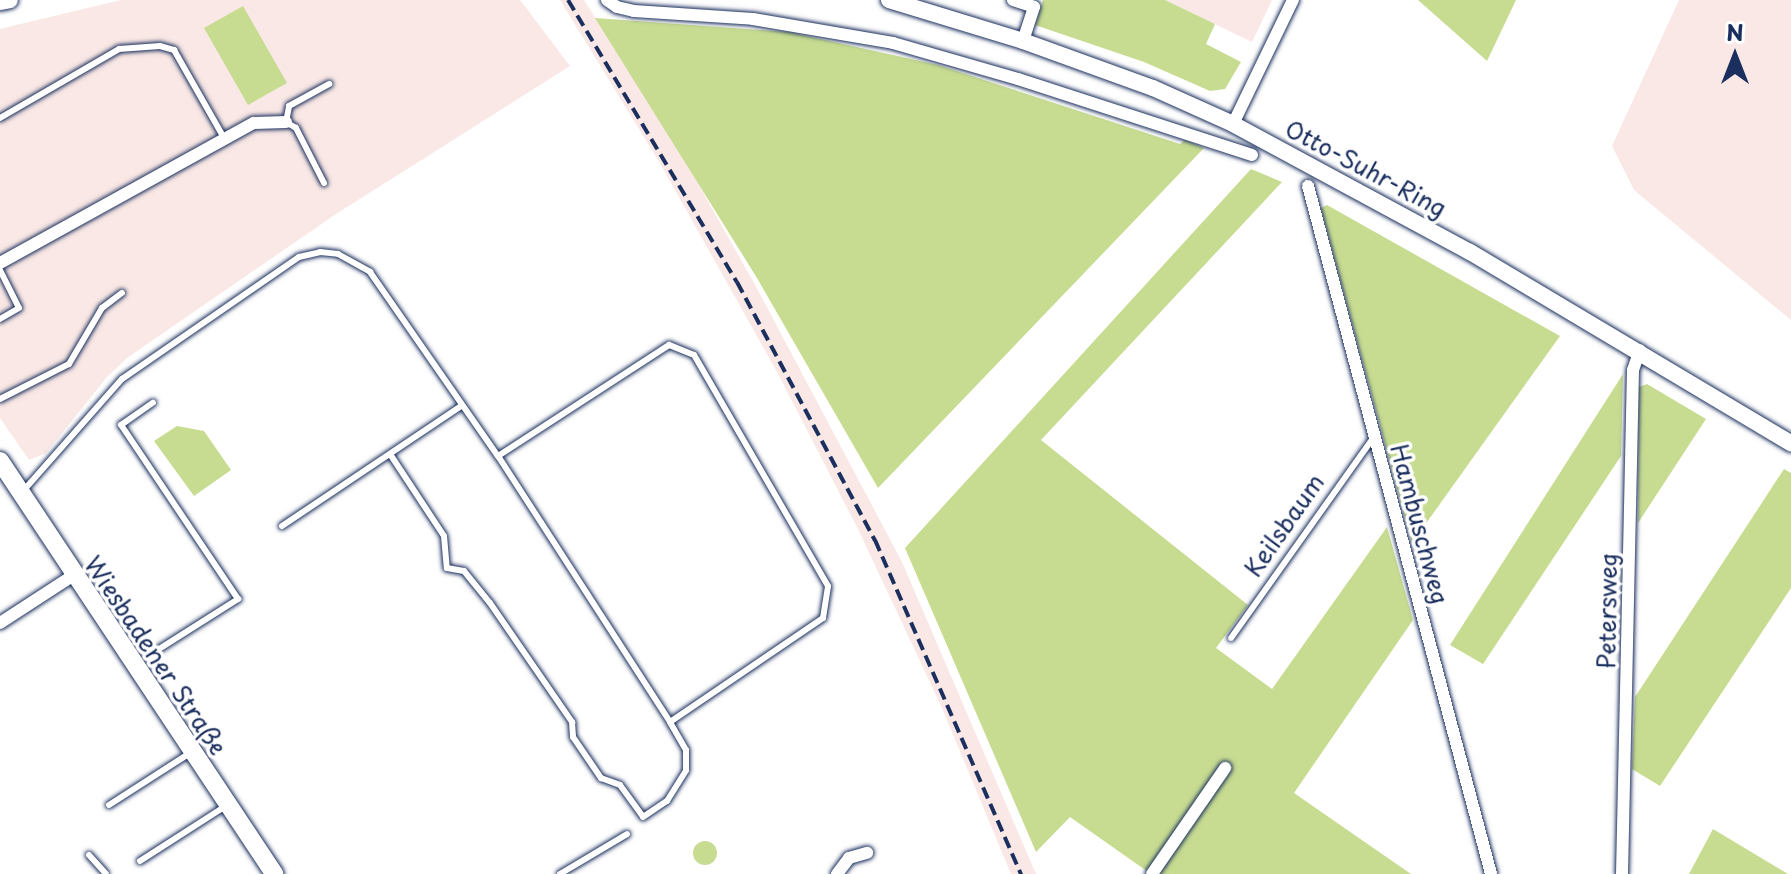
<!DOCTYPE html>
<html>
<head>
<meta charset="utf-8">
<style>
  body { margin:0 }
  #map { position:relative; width:1791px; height:874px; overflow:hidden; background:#fff; font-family:"Playpen Sans",sans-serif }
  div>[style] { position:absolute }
  .built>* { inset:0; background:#f9e8e5 }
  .green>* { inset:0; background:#c7dc91 }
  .round { border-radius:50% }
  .roads { filter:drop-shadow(0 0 2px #1b2f5e) drop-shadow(0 0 2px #1b2f5e) }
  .service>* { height:6px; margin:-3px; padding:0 3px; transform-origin:3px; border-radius:3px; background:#fff }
  .minor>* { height:12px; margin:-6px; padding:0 6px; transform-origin:6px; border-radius:6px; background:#fff }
  .tertiary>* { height:16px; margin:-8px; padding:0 8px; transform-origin:8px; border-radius:8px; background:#fff }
  .secondary>* { height:18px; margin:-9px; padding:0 9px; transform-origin:9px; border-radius:9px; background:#fff }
  .rail>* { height:4px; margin-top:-2px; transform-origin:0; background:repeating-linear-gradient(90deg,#1b2f5e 0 12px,transparent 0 18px) }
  span { translate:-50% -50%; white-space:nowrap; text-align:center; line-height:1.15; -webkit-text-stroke:7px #fff; paint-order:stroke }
  .street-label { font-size:24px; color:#1b2f5e }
  .north { position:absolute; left:1695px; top:16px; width:80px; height:80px; -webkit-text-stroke:6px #fff; paint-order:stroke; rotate:0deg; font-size:22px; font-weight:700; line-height:32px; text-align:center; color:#1b2f5e }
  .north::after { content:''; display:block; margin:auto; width:28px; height:36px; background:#1b2f5e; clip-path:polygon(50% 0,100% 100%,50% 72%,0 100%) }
</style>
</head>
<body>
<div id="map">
  <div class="built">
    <i style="clip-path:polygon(121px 0,520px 0,570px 66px,336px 214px,127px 358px,107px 377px,46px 453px,29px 460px,0 418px,0 29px)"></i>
    <i style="clip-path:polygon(560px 0,584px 0,669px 132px,754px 283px,902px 562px,1036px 874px,1011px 874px,942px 708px,858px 529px,777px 372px,661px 165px)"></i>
    <i style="clip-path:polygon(1165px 0,1272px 0,1252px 42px)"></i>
    <i style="clip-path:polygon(1679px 0,1791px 0,1791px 320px,1634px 190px,1612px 146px)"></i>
  </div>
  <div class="green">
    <i style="clip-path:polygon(1043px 0,1165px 0,1215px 24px,1206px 44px,1241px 62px,1225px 89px,1210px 91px,1144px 62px,1035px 25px)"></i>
    <i style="clip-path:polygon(1418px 0,1516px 0,1487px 61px)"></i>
    <i style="clip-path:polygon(243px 6px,287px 83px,248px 105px,204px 28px)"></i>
    <i style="clip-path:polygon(595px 18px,789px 32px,938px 65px,1180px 144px,1185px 140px,1204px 148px,878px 488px,757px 278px)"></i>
    <i style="clip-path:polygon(1251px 169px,1282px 182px,1041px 440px,1248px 605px,1216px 648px,1272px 689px,1387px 527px,1413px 620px,1294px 793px,1411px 874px,1151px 874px,1070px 817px,1036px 852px,905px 548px)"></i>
    <i style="clip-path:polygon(1327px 205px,1560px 336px,1412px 543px,1321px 208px)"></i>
    <i style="clip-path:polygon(1623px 374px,1621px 456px,1483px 664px,1450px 645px)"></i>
    <i style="clip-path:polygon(1647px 384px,1706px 419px,1638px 523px,1639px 387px)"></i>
    <i style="clip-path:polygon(177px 426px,204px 431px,231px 470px,194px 496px,154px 441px)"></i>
    <i style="clip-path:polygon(1784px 469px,1791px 473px,1791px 588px,1660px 786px,1632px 769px,1635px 697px)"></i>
    <i style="clip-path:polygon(1713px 829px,1788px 874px,1689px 874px)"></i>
    <i class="round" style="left:693px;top:841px;width:24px;height:24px"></i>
  </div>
  <div class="roads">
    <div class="service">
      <i style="left:0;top:118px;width:138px;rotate:-30.1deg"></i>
      <i style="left:119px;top:49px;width:41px;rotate:-4.2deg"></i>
      <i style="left:160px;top:46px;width:15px;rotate:16deg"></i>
      <i style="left:174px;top:50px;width:101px;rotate:60.4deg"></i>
      <i style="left:324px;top:183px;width:62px;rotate:-117deg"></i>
      <i style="left:296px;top:128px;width:12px;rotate:-149deg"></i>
      <i style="left:286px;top:122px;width:16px;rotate:-79deg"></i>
      <i style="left:289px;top:106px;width:46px;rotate:-28.8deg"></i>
      <i style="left:0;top:270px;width:42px;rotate:63.4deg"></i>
      <i style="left:19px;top:308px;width:22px;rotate:150deg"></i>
      <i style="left:0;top:399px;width:77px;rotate:-26.9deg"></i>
      <i style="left:69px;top:364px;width:65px;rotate:-59.5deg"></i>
      <i style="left:102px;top:308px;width:25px;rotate:-37deg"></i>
      <i style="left:390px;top:454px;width:98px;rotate:56.6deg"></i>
      <i style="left:444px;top:536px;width:32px;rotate:85deg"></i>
      <i style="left:447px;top:568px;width:17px;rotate:10deg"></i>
      <i style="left:464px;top:571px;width:41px;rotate:50.9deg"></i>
      <i style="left:490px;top:603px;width:145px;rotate:55.4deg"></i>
      <i style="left:572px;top:722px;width:15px;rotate:86deg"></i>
      <i style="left:573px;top:737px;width:50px;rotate:55.7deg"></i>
      <i style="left:601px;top:778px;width:20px;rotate:20deg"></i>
      <i style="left:620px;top:785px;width:39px;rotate:54deg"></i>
      <i style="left:643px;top:817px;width:29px;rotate:-34deg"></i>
      <i style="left:667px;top:801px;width:36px;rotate:-58deg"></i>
      <i style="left:686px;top:770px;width:20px;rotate:-90deg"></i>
      <i style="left:686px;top:750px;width:32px;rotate:-120deg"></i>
      <i style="left:24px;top:490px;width:148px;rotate:-48.6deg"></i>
      <i style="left:122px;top:379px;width:215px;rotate:-34.6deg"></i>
      <i style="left:299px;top:257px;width:22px;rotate:-13deg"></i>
      <i style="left:320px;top:252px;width:18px;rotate:6deg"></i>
      <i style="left:338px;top:254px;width:37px;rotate:29deg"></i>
      <i style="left:370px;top:272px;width:224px;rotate:55.2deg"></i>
      <i style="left:498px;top:456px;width:317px;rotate:57.1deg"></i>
      <i style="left:670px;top:722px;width:185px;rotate:-34.2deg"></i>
      <i style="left:823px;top:618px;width:32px;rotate:-81deg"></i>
      <i style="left:828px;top:586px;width:267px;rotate:-120.1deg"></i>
      <i style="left:694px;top:355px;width:27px;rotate:-158deg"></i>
      <i style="left:669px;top:345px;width:204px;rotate:147deg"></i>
      <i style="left:282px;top:526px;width:216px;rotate:-33.8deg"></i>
      <i style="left:1231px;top:638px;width:247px;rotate:-54.6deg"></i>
      <i style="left:148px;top:656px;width:107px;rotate:-32.3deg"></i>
      <i style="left:238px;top:599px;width:210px;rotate:-123.9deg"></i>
      <i style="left:121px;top:425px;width:39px;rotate:-35deg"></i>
      <i style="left:109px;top:805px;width:96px;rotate:-32.7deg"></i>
      <i style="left:89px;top:855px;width:25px;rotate:48deg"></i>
      <i style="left:140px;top:861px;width:100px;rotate:-32.7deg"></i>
      <i style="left:560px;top:874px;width:78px;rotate:-30.8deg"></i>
    </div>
    <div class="minor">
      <i style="left:607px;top:0;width:12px;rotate:35deg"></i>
      <i style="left:617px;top:7px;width:17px;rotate:13deg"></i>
      <i style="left:634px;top:11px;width:119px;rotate:3.8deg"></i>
      <i style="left:753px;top:19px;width:142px;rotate:9.7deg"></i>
      <i style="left:893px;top:43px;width:130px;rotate:16.1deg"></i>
      <i style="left:1018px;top:79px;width:246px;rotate:18deg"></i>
      <i style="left:1013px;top:0;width:22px;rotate:18deg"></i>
      <i style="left:1034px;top:7px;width:36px;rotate:108deg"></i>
      <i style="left:1233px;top:124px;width:138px;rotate:-64.2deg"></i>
      <i style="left:1308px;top:186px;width:712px;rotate:75.1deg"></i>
      <i style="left:0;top:263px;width:290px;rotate:-28.9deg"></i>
      <i style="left:254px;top:123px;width:32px;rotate:-2deg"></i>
      <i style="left:0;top:623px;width:88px;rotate:-33deg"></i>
      <i style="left:837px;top:874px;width:20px;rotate:-53deg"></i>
      <i style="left:849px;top:858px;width:19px;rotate:-16deg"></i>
      <i style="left:1152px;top:874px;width:129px;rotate:-55.4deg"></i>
      <i style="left:1622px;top:874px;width:504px;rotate:-88.75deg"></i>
      <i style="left:1633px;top:370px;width:21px;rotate:-71deg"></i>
    </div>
    <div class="tertiary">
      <i style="left:889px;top:0;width:140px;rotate:17deg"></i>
      <i style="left:1023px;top:41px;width:138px;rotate:19.9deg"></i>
      <i style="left:1153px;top:88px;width:88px;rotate:24.2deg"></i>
      <i style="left:1233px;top:124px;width:269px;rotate:28.4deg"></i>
      <i style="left:1470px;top:252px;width:374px;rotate:30.8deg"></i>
      <i style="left:0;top:2px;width:10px;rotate:-11deg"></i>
    </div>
    <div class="secondary">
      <i style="left:0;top:461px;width:496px;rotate:56.4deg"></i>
    </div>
  </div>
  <div class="rail">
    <i style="left:568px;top:0;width:329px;rotate:59.1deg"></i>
    <i style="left:737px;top:282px;width:293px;rotate:61.9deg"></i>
    <i style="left:875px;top:540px;width:365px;rotate:66.4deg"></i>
  </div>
  <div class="street-label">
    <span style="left:1366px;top:168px;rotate:28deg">Otto-Suhr-Ring</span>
    <span style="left:1420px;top:524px;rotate:75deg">Hambuschweg</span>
    <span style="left:1284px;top:525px;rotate:-55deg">Keilsbaum</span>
    <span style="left:1607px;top:611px;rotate:-89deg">Petersweg</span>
    <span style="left:156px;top:655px;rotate:56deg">Wiesbadener Straße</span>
  </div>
  <div class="north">N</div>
</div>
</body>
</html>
